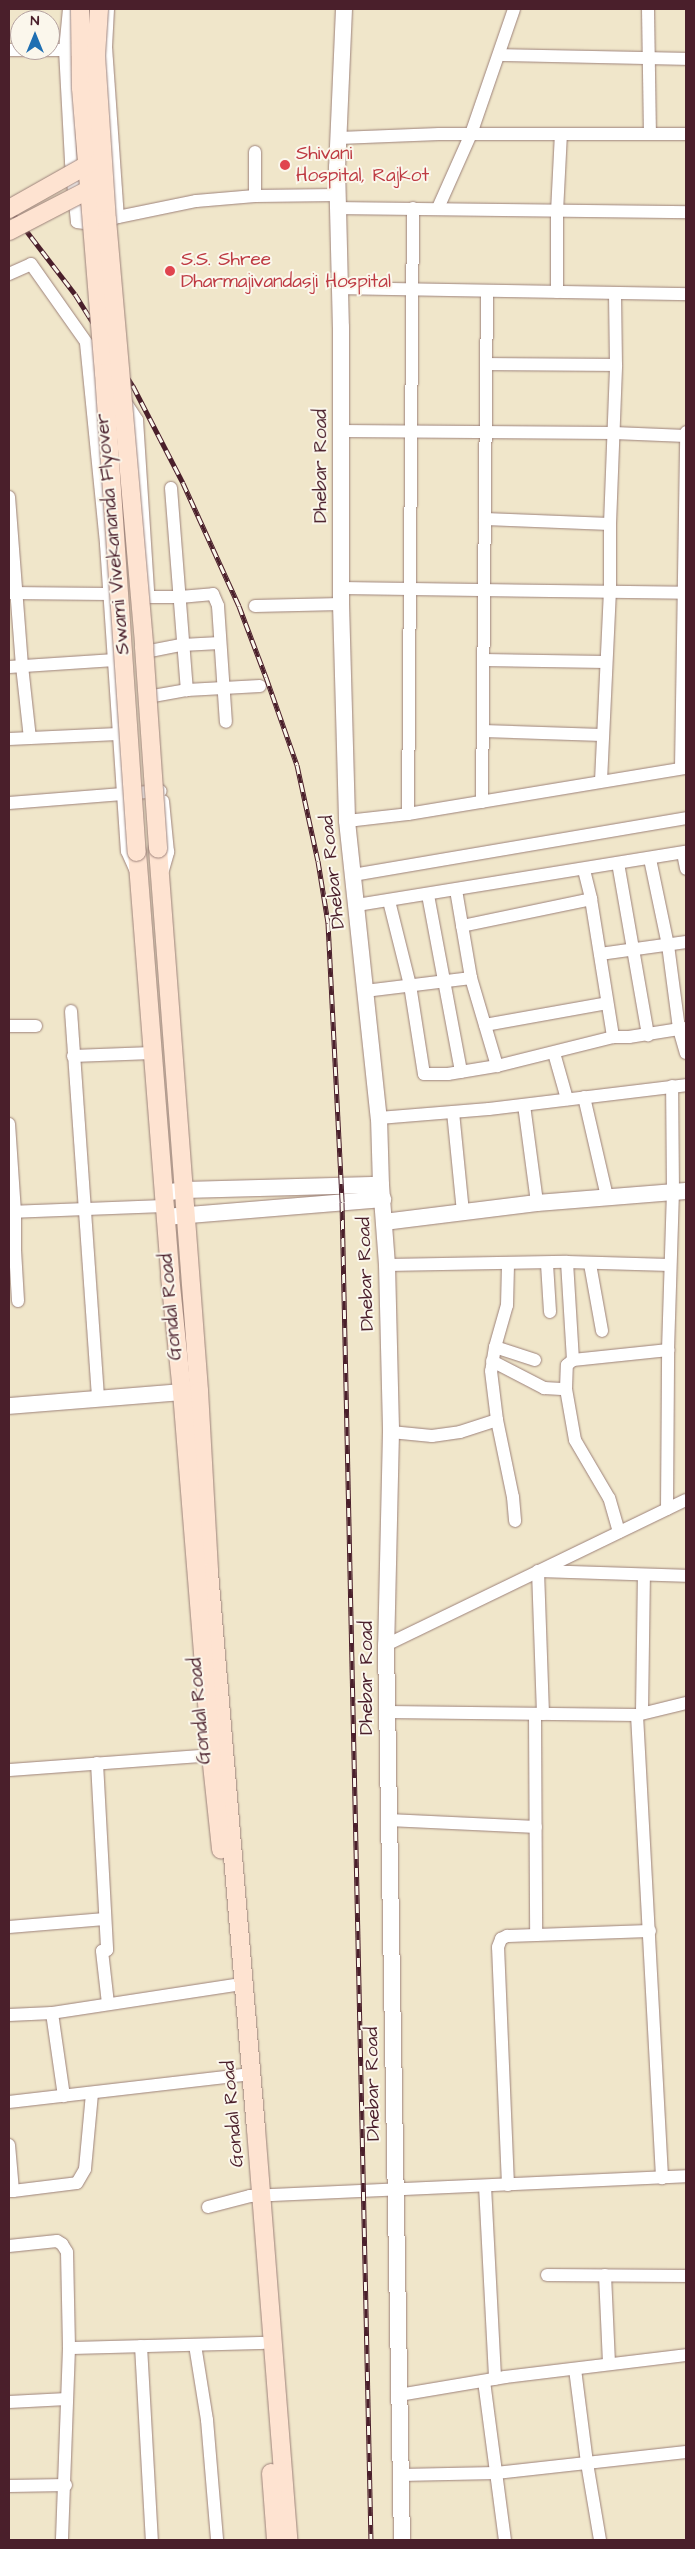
<!DOCTYPE html>
<html>
<head>
<meta charset="utf-8">
<style>
  body { margin:0 }
  #map { position:relative; width:695px; height:2549px; overflow:hidden; background:#f0e6ca; font-family:"Architects Daughter",sans-serif }
  div>[style] { position:absolute }
  .roads { filter:drop-shadow(0 0 1px #9d827a) drop-shadow(0 0 1px #9d827a) }
  .minor>* { height:12px; margin:-6px; padding:0 6px; transform-origin:6px; border-radius:6px; background:#fff }
  .tertiary>* { height:16px; margin:-8px; padding:0 8px; transform-origin:8px; border-radius:8px; background:#fff }
  .secondary>* { height:18px; margin:-9px; padding:0 9px; transform-origin:9px; border-radius:9px; background:#fee3d1 }
  .rail>* { height:5px; margin-top:-2.5px; transform-origin:0; background:repeating-linear-gradient(90deg,#fbf7ec 0 9px,#4a1f2b 0 18px); box-sizing:border-box; border-block:1px solid #4a1f2b }
  .bridges { filter:drop-shadow(0 0 1px #9d827a) drop-shadow(0 0 1px #9d827a) }
  .secondary-bridge>* { height:18px; margin:-9px; padding:0 9px; transform-origin:9px; border-radius:9px; background:#fee3d1 }
  .dots>* { width:14px; height:14px; translate:-50% -50%; box-sizing:border-box; border:2px solid #fbf7ec; border-radius:50% }
  span { translate:-50% -50%; white-space:nowrap; text-align:center; line-height:1.15; -webkit-text-stroke:4px #fbf7ec; paint-order:stroke }
  .health-label { font-size:19px; color:#be3a42 }
  .left { translate:0 -50%; text-align:left }
  .street-label { font-size:19px; color:#4a1f2b }
  .frame { position:absolute; inset:0; border:10px solid #4a1f2b; pointer-events:none }
  .north { position:absolute; left:10px; top:10px; width:50px; height:50px; box-sizing:border-box; background:#fbf7ec; border:1px solid #b4a19f; border-radius:50%; rotate:0deg; font-size:14px; font-weight:700; line-height:20px; text-align:center; color:#4a1f2b }
  .north::after { content:''; display:block; margin:auto; width:18px; height:22px; background:#1f6fb2; clip-path:polygon(50% 0,100% 100%,50% 72%,0 100%) }
</style>
</head>
<body>
<div id="map">
  <div class="roads">
    <div class="minor">
      <i style="left:69px;top:9px;width:41px;rotate:95.6deg"></i>
      <i style="left:65px;top:50px;width:112px;rotate:86.9deg"></i>
      <i style="left:71px;top:162px;width:60px;rotate:84.3deg"></i>
      <i style="left:77px;top:222px;width:21px;rotate:8deg"></i>
      <i style="left:98px;top:225px;width:22px;rotate:-22deg"></i>
      <i style="left:118px;top:217px;width:80px;rotate:-11.6deg"></i>
      <i style="left:196px;top:201px;width:59px;rotate:-4.8deg"></i>
      <i style="left:255px;top:196px;width:83px;rotate:-0.7deg"></i>
      <i style="left:108px;top:9px;width:38px;rotate:93deg"></i>
      <i style="left:106px;top:47px;width:170px;rotate:86deg"></i>
      <i style="left:648px;top:9px;width:124px;rotate:89.1deg"></i>
      <i style="left:9px;top:50px;width:62px"></i>
      <i style="left:499px;top:55px;width:187px;rotate:1.2deg"></i>
      <i style="left:339px;top:138px;width:100px;rotate:-2.3deg"></i>
      <i style="left:439px;top:134px;width:247px"></i>
      <i style="left:255px;top:196px;width:44px;rotate:-90deg"></i>
      <i style="left:339px;top:208px;width:347px;rotate:0.7deg"></i>
      <i style="left:438px;top:208px;width:81px;rotate:-66deg"></i>
      <i style="left:471px;top:134px;width:132px;rotate:-71deg"></i>
      <i style="left:9px;top:274px;width:24px;rotate:-24deg"></i>
      <i style="left:31px;top:264px;width:125px;rotate:54.8deg"></i>
      <i style="left:340px;top:288px;width:346px;rotate:1deg"></i>
      <i style="left:557px;top:292px;width:80px;rotate:-90deg"></i>
      <i style="left:557px;top:212px;width:78px;rotate:-87.1deg"></i>
      <i style="left:86px;top:343px;width:202px;rotate:84.3deg"></i>
      <i style="left:106px;top:544px;width:308px;rotate:86.1deg"></i>
      <i style="left:127px;top:851px;width:20px;rotate:66deg"></i>
      <i style="left:486px;top:364px;width:130px;rotate:0.4deg"></i>
      <i style="left:124px;top:400px;width:24px;rotate:57deg"></i>
      <i style="left:137px;top:420px;width:171px;rotate:86.3deg"></i>
      <i style="left:340px;top:431px;width:274px;rotate:0.4deg"></i>
      <i style="left:614px;top:433px;width:72px;rotate:2.4deg"></i>
      <i style="left:171px;top:488px;width:203px;rotate:85.5deg"></i>
      <i style="left:9px;top:497px;width:169px;rotate:85.6deg"></i>
      <i style="left:22px;top:666px;width:72px;rotate:83.7deg"></i>
      <i style="left:485px;top:519px;width:125px;rotate:2.3deg"></i>
      <i style="left:341px;top:588px;width:345px;rotate:0.8deg"></i>
      <i style="left:9px;top:593px;width:100px;rotate:0.6deg"></i>
      <i style="left:148px;top:597px;width:32px"></i>
      <i style="left:180px;top:597px;width:33px;rotate:-5deg"></i>
      <i style="left:213px;top:594px;width:13px;rotate:67deg"></i>
      <i style="left:218px;top:606px;width:116px;rotate:86.1deg"></i>
      <i style="left:255px;top:606px;width:86px;rotate:-1.3deg"></i>
      <i style="left:150px;top:651px;width:33px;rotate:-11deg"></i>
      <i style="left:182px;top:645px;width:38px;rotate:-3deg"></i>
      <i style="left:483px;top:660px;width:123px;rotate:0.9deg"></i>
      <i style="left:9px;top:667px;width:106px;rotate:-3.8deg"></i>
      <i style="left:153px;top:696px;width:35px;rotate:-10deg"></i>
      <i style="left:187px;top:690px;width:73px;rotate:-3.1deg"></i>
      <i style="left:483px;top:731px;width:119px;rotate:1.9deg"></i>
      <i style="left:9px;top:739px;width:109px;rotate:-2.6deg"></i>
      <i style="left:681px;top:768px;width:336px;rotate:-89.1deg"></i>
      <i style="left:601px;top:781px;width:189px;rotate:-87.3deg"></i>
      <i style="left:610px;top:592px;width:68px;rotate:-90deg"></i>
      <i style="left:610px;top:524px;width:159px;rotate:-87.8deg"></i>
      <i style="left:616px;top:365px;width:72px;rotate:-90.8deg"></i>
      <i style="left:482px;top:802px;width:511px;rotate:-89.44deg"></i>
      <i style="left:9px;top:803px;width:152px;rotate:-4.5deg"></i>
      <i style="left:408px;top:814px;width:606px;rotate:-89.53deg"></i>
      <i style="left:347px;top:821px;width:61px;rotate:-6.5deg"></i>
      <i style="left:408px;top:814px;width:282px;rotate:-9.4deg"></i>
      <i style="left:683px;top:853px;width:16px;rotate:79deg"></i>
      <i style="left:650px;top:859px;width:88px;rotate:78.2deg"></i>
      <i style="left:668px;top:945px;width:85px;rotate:82.5deg"></i>
      <i style="left:679px;top:1029px;width:25px;rotate:74deg"></i>
      <i style="left:618px;top:863px;width:175px;rotate:80.1deg"></i>
      <i style="left:163px;top:870px;width:19px;rotate:-74deg"></i>
      <i style="left:168px;top:852px;width:51px;rotate:-95.6deg"></i>
      <i style="left:584px;top:870px;width:30px;rotate:76deg"></i>
      <i style="left:591px;top:899px;width:140px;rotate:80.9deg"></i>
      <i style="left:353px;top:875px;width:338px;rotate:-9.7deg"></i>
      <i style="left:456px;top:890px;width:89px;rotate:80.3deg"></i>
      <i style="left:471px;top:978px;width:92px;rotate:73.5deg"></i>
      <i style="left:497px;top:1066px;width:120px;rotate:-14deg"></i>
      <i style="left:613px;top:1037px;width:16px"></i>
      <i style="left:629px;top:1037px;width:58px;rotate:-9deg"></i>
      <i style="left:428px;top:895px;width:180px;rotate:79.4deg"></i>
      <i style="left:389px;top:901px;width:87px;rotate:76deg"></i>
      <i style="left:410px;top:985px;width:90px;rotate:81.1deg"></i>
      <i style="left:424px;top:1074px;width:24px"></i>
      <i style="left:448px;top:1074px;width:50px;rotate:-9.3deg"></i>
      <i style="left:357px;top:905px;width:333px;rotate:-9.2deg"></i>
      <i style="left:462px;top:926px;width:132px;rotate:-11.8deg"></i>
      <i style="left:600px;top:954px;width:87px;rotate:-7.9deg"></i>
      <i style="left:365px;top:991px;width:107px;rotate:-7deg"></i>
      <i style="left:71px;top:1011px;width:389px;rotate:86deg"></i>
      <i style="left:485px;top:1025px;width:124px;rotate:-10.2deg"></i>
      <i style="left:9px;top:1026px;width:27px"></i>
      <i style="left:554px;top:1053px;width:48px;rotate:74.2deg"></i>
      <i style="left:73px;top:1056px;width:79px;rotate:-2.2deg"></i>
      <i style="left:584px;top:1097px;width:103px;rotate:77deg"></i>
      <i style="left:524px;top:1105px;width:99px;rotate:82.4deg"></i>
      <i style="left:453px;top:1112px;width:101px;rotate:84.3deg"></i>
      <i style="left:379px;top:1118px;width:110px;rotate:-4.7deg"></i>
      <i style="left:489px;top:1109px;width:198px;rotate:-6.9deg"></i>
      <i style="left:9px;top:1124px;width:87px;rotate:86.1deg"></i>
      <i style="left:15px;top:1211px;width:39px;rotate:90deg"></i>
      <i style="left:15px;top:1250px;width:51px;rotate:86.6deg"></i>
      <i style="left:9px;top:1212px;width:155px;rotate:-2.2deg"></i>
      <i style="left:567px;top:1262px;width:98px;rotate:86.5deg"></i>
      <i style="left:547px;top:1264px;width:48px;rotate:86.4deg"></i>
      <i style="left:590px;top:1264px;width:68px;rotate:79.8deg"></i>
      <i style="left:387px;top:1265px;width:180px;rotate:-1deg"></i>
      <i style="left:567px;top:1262px;width:103px;rotate:1.7deg"></i>
      <i style="left:508px;top:1265px;width:40px;rotate:91.4deg"></i>
      <i style="left:507px;top:1305px;width:44px;rotate:105.9deg"></i>
      <i style="left:495px;top:1347px;width:24px;rotate:99deg"></i>
      <i style="left:491px;top:1371px;width:49px;rotate:83deg"></i>
      <i style="left:497px;top:1420px;width:79px;rotate:78.3deg"></i>
      <i style="left:513px;top:1497px;width:24px;rotate:85deg"></i>
      <i style="left:495px;top:1347px;width:42px;rotate:18deg"></i>
      <i style="left:492px;top:1361px;width:59px;rotate:27.4deg"></i>
      <i style="left:544px;top:1388px;width:22px;rotate:3deg"></i>
      <i style="left:391px;top:1432px;width:41px;rotate:5.6deg"></i>
      <i style="left:432px;top:1436px;width:28px;rotate:-8deg"></i>
      <i style="left:460px;top:1432px;width:39px;rotate:-18deg"></i>
      <i style="left:667px;top:1509px;width:159px;rotate:-89.6deg"></i>
      <i style="left:668px;top:1350px;width:159px;rotate:-88.2deg"></i>
      <i style="left:673px;top:1191px;width:105px;rotate:-90.5deg"></i>
      <i style="left:619px;top:1532px;width:35px;rotate:-106deg"></i>
      <i style="left:609px;top:1498px;width:67px;rotate:-120.4deg"></i>
      <i style="left:575px;top:1440px;width:52px;rotate:-100deg"></i>
      <i style="left:566px;top:1389px;width:24px;rotate:-88deg"></i>
      <i style="left:567px;top:1365px;width:8px;rotate:-40deg"></i>
      <i style="left:573px;top:1360px;width:96px;rotate:-6deg"></i>
      <i style="left:386px;top:1645px;width:333px;rotate:-25.8deg"></i>
      <i style="left:387px;top:1712px;width:250px;rotate:0.7deg"></i>
      <i style="left:637px;top:1715px;width:50px;rotate:-13.8deg"></i>
      <i style="left:642px;top:1713px;width:138px;rotate:-89.2deg"></i>
      <i style="left:535px;top:1714px;width:221px;rotate:89.7deg"></i>
      <i style="left:543px;top:1714px;width:143px;rotate:-92deg"></i>
      <i style="left:538px;top:1571px;width:148px;rotate:1.9deg"></i>
      <i style="left:637px;top:1715px;width:464px;rotate:86.9deg"></i>
      <i style="left:97px;top:1763px;width:187px;rotate:86.9deg"></i>
      <i style="left:107px;top:1950px;width:5px;rotate:169deg"></i>
      <i style="left:102px;top:1951px;width:53px;rotate:83.5deg"></i>
      <i style="left:9px;top:1770px;width:203px;rotate:-4.2deg"></i>
      <i style="left:389px;top:1820px;width:147px;rotate:2.7deg"></i>
      <i style="left:9px;top:1927px;width:96px;rotate:-4.8deg"></i>
      <i style="left:52px;top:2013px;width:84px;rotate:81.8deg"></i>
      <i style="left:9px;top:2015px;width:43px;rotate:-2.7deg"></i>
      <i style="left:52px;top:2013px;width:184px;rotate:-8.7deg"></i>
      <i style="left:9px;top:2102px;width:244px;rotate:-6.6deg"></i>
      <i style="left:9px;top:2145px;width:46px;rotate:85deg"></i>
      <i style="left:13px;top:2191px;width:4px;rotate:180deg"></i>
      <i style="left:508px;top:2185px;width:238px;rotate:-92.4deg"></i>
      <i style="left:498px;top:1947px;width:9px;rotate:-69deg"></i>
      <i style="left:501px;top:1939px;width:7px;rotate:-27deg"></i>
      <i style="left:507px;top:1936px;width:143px;rotate:-2deg"></i>
      <i style="left:485px;top:2186px;width:193px;rotate:87deg"></i>
      <i style="left:13px;top:2191px;width:64px;rotate:-7.1deg"></i>
      <i style="left:77px;top:2183px;width:16px;rotate:-60deg"></i>
      <i style="left:85px;top:2169px;width:76px;rotate:-84.7deg"></i>
      <i style="left:208px;top:2207px;width:43px;rotate:-14.7deg"></i>
      <i style="left:250px;top:2196px;width:436px;rotate:-2.6deg"></i>
      <i style="left:9px;top:2246px;width:48px;rotate:-5.9deg"></i>
      <i style="left:57px;top:2241px;width:6px;rotate:31deg"></i>
      <i style="left:62px;top:2244px;width:9px;rotate:58deg"></i>
      <i style="left:67px;top:2252px;width:96px;rotate:88.8deg"></i>
      <i style="left:69px;top:2348px;width:192px;rotate:92.1deg"></i>
      <i style="left:547px;top:2275px;width:139px;rotate:0.4deg"></i>
      <i style="left:605px;top:2275px;width:89px;rotate:87.4deg"></i>
      <i style="left:195px;top:2345px;width:76px;rotate:80.9deg"></i>
      <i style="left:207px;top:2420px;width:120px;rotate:85.2deg"></i>
      <i style="left:141px;top:2346px;width:194px;rotate:86.8deg"></i>
      <i style="left:69px;top:2348px;width:194px;rotate:-1.5deg"></i>
      <i style="left:575px;top:2369px;width:95px;rotate:82.7deg"></i>
      <i style="left:587px;top:2463px;width:78px;rotate:80.4deg"></i>
      <i style="left:484px;top:2381px;width:160px;rotate:82.5deg"></i>
      <i style="left:399px;top:2395px;width:108px;rotate:-9.6deg"></i>
      <i style="left:505px;top:2377px;width:182px;rotate:-6.9deg"></i>
      <i style="left:9px;top:2402px;width:58px;rotate:-3deg"></i>
      <i style="left:401px;top:2475px;width:95px;rotate:-1.2deg"></i>
      <i style="left:496px;top:2473px;width:191px;rotate:-6.3deg"></i>
      <i style="left:9px;top:2486px;width:57px;rotate:-1deg"></i>
    </div>
    <div class="tertiary">
      <i style="left:344px;top:9px;width:158px;rotate:92.5deg"></i>
      <i style="left:337px;top:167px;width:160px;rotate:88.6deg"></i>
      <i style="left:341px;top:327px;width:277px;rotate:90deg"></i>
      <i style="left:341px;top:604px;width:217px;rotate:88.4deg"></i>
      <i style="left:347px;top:821px;width:299px;rotate:83.9deg"></i>
      <i style="left:379px;top:1118px;width:67px;rotate:88.3deg"></i>
      <i style="left:381px;top:1185px;width:80px;rotate:85.7deg"></i>
      <i style="left:387px;top:1265px;width:167px;rotate:88.6deg"></i>
      <i style="left:391px;top:1432px;width:213px;rotate:91.3deg"></i>
      <i style="left:386px;top:1645px;width:895px;rotate:88.98deg"></i>
      <i style="left:163px;top:1193px;width:21px;rotate:-8deg"></i>
      <i style="left:184px;top:1190px;width:197px;rotate:-1.5deg"></i>
      <i style="left:165px;top:1217px;width:219px;rotate:-4.7deg"></i>
      <i style="left:384px;top:1222px;width:154px;rotate:-7.1deg"></i>
      <i style="left:537px;top:1203px;width:149px;rotate:-4.6deg"></i>
      <i style="left:9px;top:1406px;width:188px;rotate:-4.6deg"></i>
    </div>
    <div class="secondary">
      <i style="left:158px;top:849px;width:544px;rotate:85.67deg"></i>
      <i style="left:199px;top:1391px;width:181px;rotate:86.8deg"></i>
      <i style="left:209px;top:1572px;width:559px;rotate:85.18deg"></i>
      <i style="left:256px;top:2129px;width:412px;rotate:85.5deg"></i>
      <i style="left:137px;top:852px;width:425px;rotate:85.5deg"></i>
      <i style="left:170px;top:1276px;width:117px;rotate:84.1deg"></i>
      <i style="left:182px;top:1392px;width:364px;rotate:85.4deg"></i>
      <i style="left:211px;top:1755px;width:95px;rotate:83.9deg"></i>
      <i style="left:271px;top:2473px;width:67px;rotate:85.7deg"></i>
    </div>
  </div>
  <div class="rail">
    <i style="left:9px;top:208px;width:108px;rotate:52.5deg"></i>
    <i style="left:75px;top:294px;width:109px;rotate:57.8deg"></i>
    <i style="left:133px;top:386px;width:109px;rotate:62.7deg"></i>
    <i style="left:183px;top:483px;width:135px;rotate:65.5deg"></i>
    <i style="left:239px;top:606px;width:76px;rotate:69.2deg"></i>
    <i style="left:266px;top:677px;width:93px;rotate:70.6deg"></i>
    <i style="left:297px;top:765px;width:98px;rotate:77.7deg"></i>
    <i style="left:318px;top:861px;width:63px;rotate:80.8deg"></i>
    <i style="left:328px;top:923px;width:279px;rotate:87.1deg"></i>
    <i style="left:342px;top:1202px;width:1338px;rotate:88.76deg"></i>
  </div>
  <div class="bridges">
    <div class="secondary-bridge">
      <i style="left:80px;top:9px;width:79px;rotate:89.3deg"></i>
      <i style="left:81px;top:88px;width:286px;rotate:85.4deg"></i>
      <i style="left:104px;top:373px;width:480px;rotate:86.1deg"></i>
      <i style="left:99px;top:9px;width:47px;rotate:93.7deg"></i>
      <i style="left:96px;top:56px;width:164px;rotate:86.2deg"></i>
      <i style="left:107px;top:220px;width:429px;rotate:85deg"></i>
      <i style="left:144px;top:647px;width:202px;rotate:86deg"></i>
      <i style="left:9px;top:209px;width:90px;rotate:-29.4deg"></i>
      <i style="left:9px;top:231px;width:91px;rotate:-27.4deg"></i>
    </div>
  </div>
  <div class="dots">
    <i style="left:285px;top:165px;background:#e0444e"></i>
    <i style="left:170px;top:271px;background:#e0444e"></i>
  </div>
  <div class="health-label">
    <span class="left" style="left:296px;top:165px">Shivani<br>Hospital, Rajkot</span>
    <span class="left" style="left:181px;top:271px">S.S. Shree<br>Dharmajivandasji Hospital</span>
  </div>
  <div class="street-label">
    <span style="left:321px;top:466px;rotate:-90deg">Dhebar Road</span>
    <span style="left:113px;top:534px;rotate:-95deg">Swami Vivekananda Flyover</span>
    <span style="left:333px;top:872px;rotate:-96deg">Dhebar Road</span>
    <span style="left:366px;top:1274px;rotate:-92deg">Dhebar Road</span>
    <span style="left:171px;top:1307px;rotate:-95deg">Gondal Road</span>
    <span style="left:367px;top:1678px;rotate:-90deg">Dhebar Road</span>
    <span style="left:200px;top:1711px;rotate:-95deg">Gondal Road</span>
    <span style="left:373px;top:2084px;rotate:-91deg">Dhebar Road</span>
    <span style="left:233px;top:2114px;rotate:-95deg">Gondal Road</span>
  </div>
  <div class="frame"></div>
  <div class="north">N</div>
</div>
</body>
</html>
